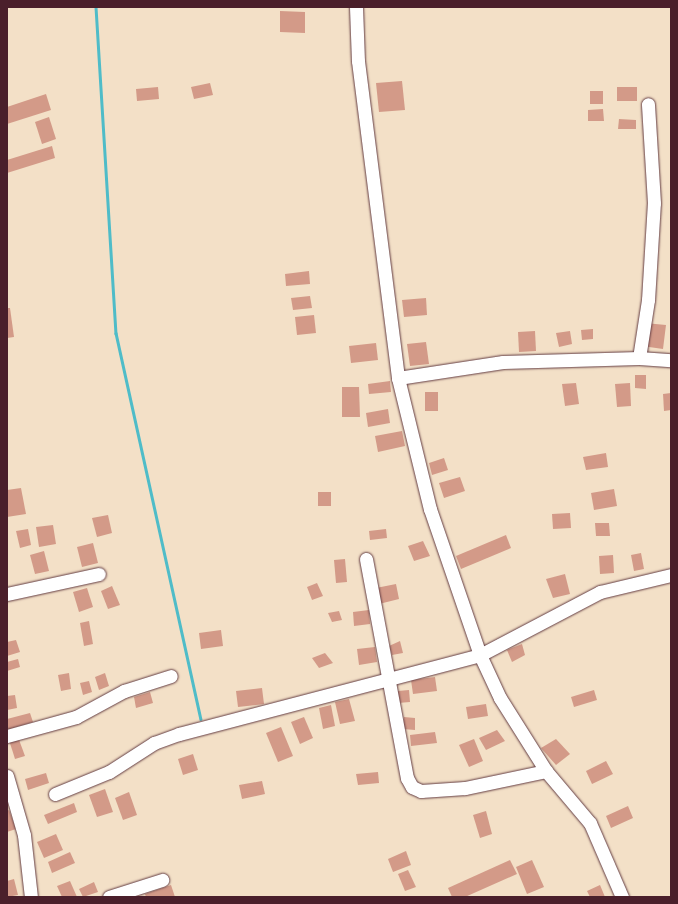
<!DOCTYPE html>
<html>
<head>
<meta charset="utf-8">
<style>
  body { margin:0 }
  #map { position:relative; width:678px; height:904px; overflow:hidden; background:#f3e0c7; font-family:Dekko,sans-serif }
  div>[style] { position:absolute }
  .stream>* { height:2.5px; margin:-1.25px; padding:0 1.25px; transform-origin:1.25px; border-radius:1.25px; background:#4fbcc8 }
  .building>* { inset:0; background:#d39a88 }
  .roads { filter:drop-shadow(0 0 1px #633c42) drop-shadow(0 0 1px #633c42) }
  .minor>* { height:13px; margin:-6.5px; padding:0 6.5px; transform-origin:6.5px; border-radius:6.5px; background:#fff }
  span { translate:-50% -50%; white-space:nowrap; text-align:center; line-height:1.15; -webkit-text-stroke:3.5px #f6f6f2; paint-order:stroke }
  .frame { position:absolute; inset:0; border:8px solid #4a1f2b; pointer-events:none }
</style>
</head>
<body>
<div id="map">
  <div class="stream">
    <i style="left:96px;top:7px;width:327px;rotate:86.5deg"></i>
    <i style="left:116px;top:333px;width:395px;rotate:77.6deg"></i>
  </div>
  <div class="building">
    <i style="clip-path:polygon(280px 11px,305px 12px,305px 33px,280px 32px)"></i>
    <i style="clip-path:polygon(402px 81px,405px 110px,379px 112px,376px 83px)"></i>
    <i style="clip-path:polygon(210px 83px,213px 95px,194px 99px,191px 87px)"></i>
    <i style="clip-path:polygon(158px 87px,159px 99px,137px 101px,136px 89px)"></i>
    <i style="clip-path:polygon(617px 87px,637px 87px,637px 101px,617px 101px)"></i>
    <i style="clip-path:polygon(590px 91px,603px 91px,603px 104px,590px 104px)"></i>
    <i style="clip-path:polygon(46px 94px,51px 110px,7px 124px,7px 107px)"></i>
    <i style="clip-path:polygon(603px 109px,604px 121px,588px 121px,588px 110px)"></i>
    <i style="clip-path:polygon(49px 117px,56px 139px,42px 144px,35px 122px)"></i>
    <i style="clip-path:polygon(619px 119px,636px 120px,636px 129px,618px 129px)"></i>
    <i style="clip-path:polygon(52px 146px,55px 158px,7px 173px,7px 160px)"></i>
    <i style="clip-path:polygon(309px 271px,310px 284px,286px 286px,285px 274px)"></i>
    <i style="clip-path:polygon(310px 296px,312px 308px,293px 310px,291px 298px)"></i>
    <i style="clip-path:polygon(426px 298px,427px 315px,404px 317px,402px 300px)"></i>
    <i style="clip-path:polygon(7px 308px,10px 308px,14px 337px,7px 338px)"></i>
    <i style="clip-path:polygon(314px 315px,316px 333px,297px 335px,295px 317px)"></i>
    <i style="clip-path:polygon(645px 323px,666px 325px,663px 349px,642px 346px)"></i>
    <i style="clip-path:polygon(593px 329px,593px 339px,582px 340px,581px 330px)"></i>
    <i style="clip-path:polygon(535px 331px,536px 351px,519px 352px,518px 332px)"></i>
    <i style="clip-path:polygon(570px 331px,572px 344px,559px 347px,556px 333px)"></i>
    <i style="clip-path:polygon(426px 342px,429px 364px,410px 366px,407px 344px)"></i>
    <i style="clip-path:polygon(376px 343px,378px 360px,351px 363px,349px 346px)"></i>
    <i style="clip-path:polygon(635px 375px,646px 375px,646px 389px,635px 388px)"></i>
    <i style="clip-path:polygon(390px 381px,391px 392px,369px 394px,368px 384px)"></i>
    <i style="clip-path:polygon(576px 383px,579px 404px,565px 406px,562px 384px)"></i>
    <i style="clip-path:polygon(630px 383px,631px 406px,617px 407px,615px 384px)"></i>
    <i style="clip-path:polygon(342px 387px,359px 387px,360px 417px,342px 417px)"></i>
    <i style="clip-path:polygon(425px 392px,438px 392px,438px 411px,425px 411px)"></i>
    <i style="clip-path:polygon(671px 393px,671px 410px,664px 411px,663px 394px)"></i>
    <i style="clip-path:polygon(388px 409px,390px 423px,368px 427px,366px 413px)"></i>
    <i style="clip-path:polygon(402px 431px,405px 446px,378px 452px,375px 436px)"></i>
    <i style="clip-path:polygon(606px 453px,608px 467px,586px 470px,583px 457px)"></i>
    <i style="clip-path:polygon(444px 458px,448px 470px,432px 475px,429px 463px)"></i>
    <i style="clip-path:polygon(460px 477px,465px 491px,444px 498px,439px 483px)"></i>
    <i style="clip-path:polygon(21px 488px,26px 514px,7px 517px,7px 490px)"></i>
    <i style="clip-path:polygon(614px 489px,617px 506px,594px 510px,591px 493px)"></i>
    <i style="clip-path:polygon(318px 492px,331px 492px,331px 506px,318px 506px)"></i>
    <i style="clip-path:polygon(570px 513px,571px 528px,553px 529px,552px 514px)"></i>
    <i style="clip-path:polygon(108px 515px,112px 533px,97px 537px,92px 518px)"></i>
    <i style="clip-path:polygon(595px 523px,609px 523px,610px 536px,596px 536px)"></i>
    <i style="clip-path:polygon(53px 525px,56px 544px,39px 547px,36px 527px)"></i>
    <i style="clip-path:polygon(28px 529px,31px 545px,20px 548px,16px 531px)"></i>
    <i style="clip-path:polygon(386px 529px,387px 538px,370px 540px,369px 531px)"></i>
    <i style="clip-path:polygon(506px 535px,511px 548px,461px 569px,456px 556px)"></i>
    <i style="clip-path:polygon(423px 541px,430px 556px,414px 561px,408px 546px)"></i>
    <i style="clip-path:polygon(93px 543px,98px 563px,82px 567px,77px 547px)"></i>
    <i style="clip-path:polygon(44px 551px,49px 571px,35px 574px,30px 555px)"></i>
    <i style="clip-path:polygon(641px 553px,644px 569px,634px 571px,631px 555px)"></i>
    <i style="clip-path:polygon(613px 555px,614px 573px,600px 574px,599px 556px)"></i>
    <i style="clip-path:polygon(345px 559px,347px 582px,336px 583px,334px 560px)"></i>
    <i style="clip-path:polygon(565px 574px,570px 594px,553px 598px,546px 579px)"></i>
    <i style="clip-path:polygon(317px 583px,323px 596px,312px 600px,307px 587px)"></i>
    <i style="clip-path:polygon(396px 584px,399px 599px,379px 604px,376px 588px)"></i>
    <i style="clip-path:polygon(112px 586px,120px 605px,108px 609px,101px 591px)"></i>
    <i style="clip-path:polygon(87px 588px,93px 607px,79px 612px,73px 592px)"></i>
    <i style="clip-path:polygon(369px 610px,370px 624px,354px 626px,353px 612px)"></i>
    <i style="clip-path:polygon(339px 611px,342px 620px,332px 622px,328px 613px)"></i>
    <i style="clip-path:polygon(89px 621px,93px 644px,84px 646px,80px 623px)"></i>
    <i style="clip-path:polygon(221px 630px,223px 646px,201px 649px,199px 633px)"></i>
    <i style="clip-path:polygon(16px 640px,20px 652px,7px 656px,7px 642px)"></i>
    <i style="clip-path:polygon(400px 641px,403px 653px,392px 655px,389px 646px)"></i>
    <i style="clip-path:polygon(522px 644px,525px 655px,512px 662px,507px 650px)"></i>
    <i style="clip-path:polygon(375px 647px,377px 662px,359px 665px,357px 649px)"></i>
    <i style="clip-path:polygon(325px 653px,333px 663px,319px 668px,312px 658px)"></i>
    <i style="clip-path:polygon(18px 659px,20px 667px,7px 671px,7px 662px)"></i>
    <i style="clip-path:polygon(69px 673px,71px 689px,61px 691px,58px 675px)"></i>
    <i style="clip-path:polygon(105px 673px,109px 686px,99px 690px,95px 677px)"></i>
    <i style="clip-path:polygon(435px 677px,437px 691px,413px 694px,411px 680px)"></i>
    <i style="clip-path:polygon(89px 681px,92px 692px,83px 695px,80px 683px)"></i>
    <i style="clip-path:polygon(262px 688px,264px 704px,238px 707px,236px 691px)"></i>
    <i style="clip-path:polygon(409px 690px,410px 702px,398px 703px,398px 691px)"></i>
    <i style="clip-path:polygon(594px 690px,597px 700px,574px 707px,571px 697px)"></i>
    <i style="clip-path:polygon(150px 692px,153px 703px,136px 708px,134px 697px)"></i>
    <i style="clip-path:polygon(15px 695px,17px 708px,7px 710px,7px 696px)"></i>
    <i style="clip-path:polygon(349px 699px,355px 721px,340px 724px,335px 702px)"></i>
    <i style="clip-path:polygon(486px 704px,488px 716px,468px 719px,466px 707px)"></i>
    <i style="clip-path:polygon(331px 705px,335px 726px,323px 729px,319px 708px)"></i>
    <i style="clip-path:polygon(30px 713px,33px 722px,7px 730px,7px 719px)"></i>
    <i style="clip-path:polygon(304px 717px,313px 738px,300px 744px,291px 722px)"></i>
    <i style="clip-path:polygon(404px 717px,415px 718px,415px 730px,403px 729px)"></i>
    <i style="clip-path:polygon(281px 727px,293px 756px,278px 762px,266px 733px)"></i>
    <i style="clip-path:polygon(497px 730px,505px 741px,486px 750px,479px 738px)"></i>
    <i style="clip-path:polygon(435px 732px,437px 743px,411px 746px,410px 735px)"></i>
    <i style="clip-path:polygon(18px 737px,25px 756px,15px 759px,9px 740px)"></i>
    <i style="clip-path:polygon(474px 739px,483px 761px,469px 767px,459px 745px)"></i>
    <i style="clip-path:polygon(556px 739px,570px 754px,556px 765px,541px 748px)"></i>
    <i style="clip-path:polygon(193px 754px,198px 770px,183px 775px,178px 759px)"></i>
    <i style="clip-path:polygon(606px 761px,613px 774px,592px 784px,586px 771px)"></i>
    <i style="clip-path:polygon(378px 772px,379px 783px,358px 785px,356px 774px)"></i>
    <i style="clip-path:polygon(46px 773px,49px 783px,28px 790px,25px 779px)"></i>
    <i style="clip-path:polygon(262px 781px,265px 794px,242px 799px,239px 785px)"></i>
    <i style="clip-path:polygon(105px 789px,113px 812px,97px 817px,89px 795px)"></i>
    <i style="clip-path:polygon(129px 792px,137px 815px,123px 820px,115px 798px)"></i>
    <i style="clip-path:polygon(74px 803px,77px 812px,48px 824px,44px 815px)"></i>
    <i style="clip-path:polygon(628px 806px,633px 818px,611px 828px,606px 816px)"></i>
    <i style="clip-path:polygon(9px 810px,16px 829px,7px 832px,7px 811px)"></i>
    <i style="clip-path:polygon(486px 811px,492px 834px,480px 838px,473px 815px)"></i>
    <i style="clip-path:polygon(56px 834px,63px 850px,44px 858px,37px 842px)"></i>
    <i style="clip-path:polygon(406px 851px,411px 865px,393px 872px,388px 859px)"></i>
    <i style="clip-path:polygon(70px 852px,75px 863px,52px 873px,48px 862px)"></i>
    <i style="clip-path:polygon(510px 860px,517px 874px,465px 897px,452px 897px,448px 888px)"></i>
    <i style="clip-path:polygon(532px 860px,544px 887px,527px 894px,516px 867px)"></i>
    <i style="clip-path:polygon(408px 870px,416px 887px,405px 891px,398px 874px)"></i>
    <i style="clip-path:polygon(14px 879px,18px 895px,7px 897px,7px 881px)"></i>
    <i style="clip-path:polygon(70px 881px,77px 897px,62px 897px,57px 886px)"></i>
    <i style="clip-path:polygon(94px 882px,98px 892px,83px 897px,79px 889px)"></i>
    <i style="clip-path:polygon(171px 885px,175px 897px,146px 897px,145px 894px)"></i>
    <i style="clip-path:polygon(600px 885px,605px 897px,590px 897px,587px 891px)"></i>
  </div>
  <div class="roads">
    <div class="minor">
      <i style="left:356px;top:7px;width:54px;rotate:87.9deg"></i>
      <i style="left:358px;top:61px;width:320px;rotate:82.8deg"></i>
      <i style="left:398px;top:378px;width:135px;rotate:76.3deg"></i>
      <i style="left:430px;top:509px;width:154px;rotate:71.1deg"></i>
      <i style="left:480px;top:655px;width:47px;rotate:65.1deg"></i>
      <i style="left:500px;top:698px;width:86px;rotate:57.8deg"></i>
      <i style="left:546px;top:771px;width:68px;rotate:49.8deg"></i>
      <i style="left:590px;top:823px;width:81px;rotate:66.6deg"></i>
      <i style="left:639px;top:358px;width:59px;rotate:-81.2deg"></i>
      <i style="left:648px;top:300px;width:97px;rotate:-86.5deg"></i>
      <i style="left:654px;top:203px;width:99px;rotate:-93.5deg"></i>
      <i style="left:398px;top:378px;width:106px;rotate:-8.7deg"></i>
      <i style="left:503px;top:362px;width:136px;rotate:-1.7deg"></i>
      <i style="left:639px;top:358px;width:32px;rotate:4deg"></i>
      <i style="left:366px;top:559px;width:223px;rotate:79.4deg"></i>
      <i style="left:407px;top:778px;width:10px;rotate:61deg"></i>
      <i style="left:412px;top:787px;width:10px;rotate:24deg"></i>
      <i style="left:421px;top:791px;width:44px;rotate:-3.9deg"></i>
      <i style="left:465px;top:788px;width:83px;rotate:-11.9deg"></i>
      <i style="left:7px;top:594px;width:94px;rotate:-12.3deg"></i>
      <i style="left:7px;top:736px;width:72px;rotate:-15.4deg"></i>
      <i style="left:76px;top:717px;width:55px;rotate:-28.4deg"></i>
      <i style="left:124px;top:691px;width:49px;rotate:-17.7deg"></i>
      <i style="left:7px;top:776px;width:61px;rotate:73.9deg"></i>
      <i style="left:24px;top:835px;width:62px;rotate:83.6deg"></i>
      <i style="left:55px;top:794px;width:58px;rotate:-22.2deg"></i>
      <i style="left:109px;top:772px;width:54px;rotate:-32.8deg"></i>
      <i style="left:154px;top:743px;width:27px;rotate:-20deg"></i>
      <i style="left:179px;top:734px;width:311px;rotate:-14.7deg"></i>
      <i style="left:480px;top:655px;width:136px;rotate:-27.7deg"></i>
      <i style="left:600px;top:592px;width:73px;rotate:-13.5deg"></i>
      <i style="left:109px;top:897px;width:56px;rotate:-17.8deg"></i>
    </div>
  </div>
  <div class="frame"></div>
</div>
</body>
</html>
